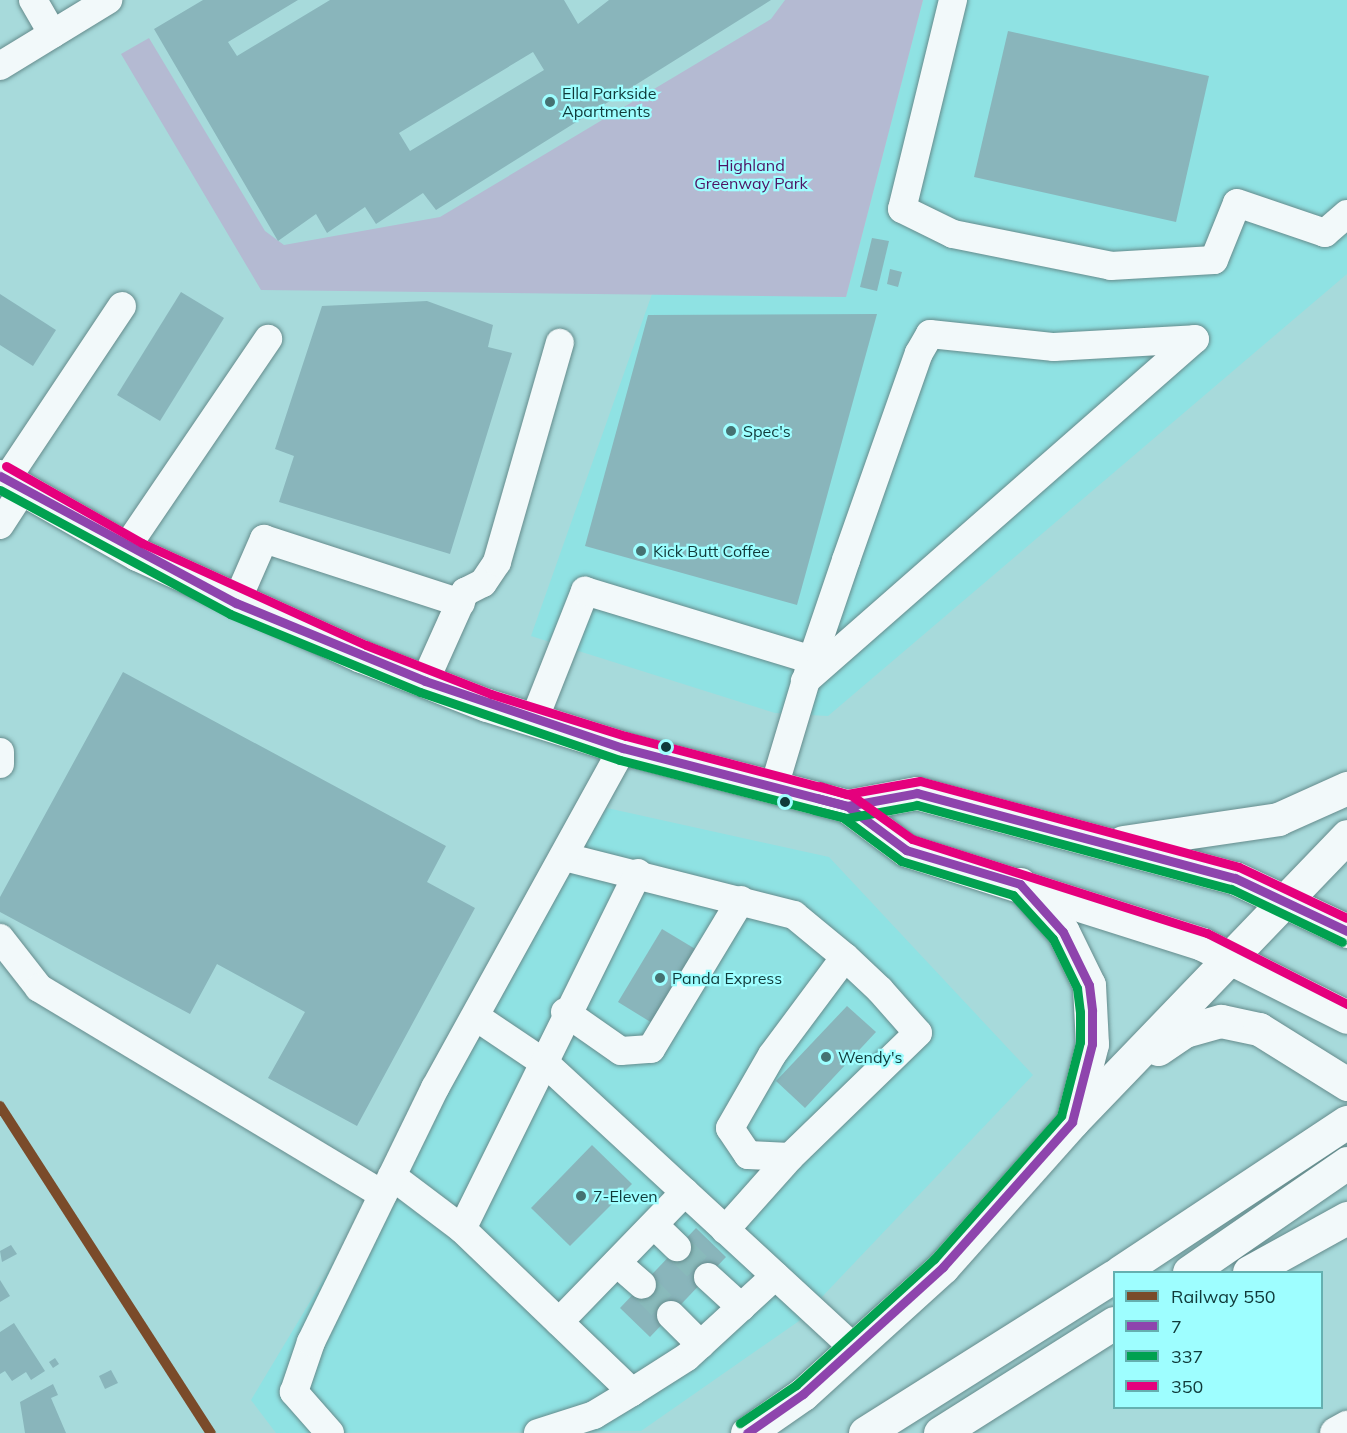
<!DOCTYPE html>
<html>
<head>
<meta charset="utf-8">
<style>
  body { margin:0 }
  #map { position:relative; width:1347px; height:1433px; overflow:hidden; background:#a7dadb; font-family:Mulish,sans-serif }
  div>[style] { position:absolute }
  .built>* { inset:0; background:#8fe2e3 }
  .green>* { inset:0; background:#b4bad2 }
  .building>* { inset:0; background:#89b5bb }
  .minor-tunnel>* { height:28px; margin-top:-14px; transform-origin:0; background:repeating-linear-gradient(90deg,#89babb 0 28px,transparent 0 42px) }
  .roads { filter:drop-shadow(0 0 2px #658b8c) drop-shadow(0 0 2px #658b8c) }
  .minor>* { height:28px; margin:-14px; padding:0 14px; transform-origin:14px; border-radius:14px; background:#f2f9fa }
  .major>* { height:33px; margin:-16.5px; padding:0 16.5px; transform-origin:16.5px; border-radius:16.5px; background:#f2f9fa }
  .highway>* { height:33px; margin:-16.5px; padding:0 16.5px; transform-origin:16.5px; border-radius:16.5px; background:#f2f9fa }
  .bus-1>* { height:9px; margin:-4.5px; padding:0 4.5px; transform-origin:4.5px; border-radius:4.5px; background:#8e44ad }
  .bus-2>* { height:9px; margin:-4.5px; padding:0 4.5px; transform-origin:4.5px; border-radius:4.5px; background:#01a150 }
  .bus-3>* { height:9px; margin:-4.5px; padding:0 4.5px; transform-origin:4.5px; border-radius:4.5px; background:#e5007d }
  .rail-1>* { height:10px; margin:-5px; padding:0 5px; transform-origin:5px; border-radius:5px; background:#7a4b2a }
  .dots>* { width:16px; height:16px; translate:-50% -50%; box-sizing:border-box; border:3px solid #9efeff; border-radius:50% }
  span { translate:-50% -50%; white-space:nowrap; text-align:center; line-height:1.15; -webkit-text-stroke:4.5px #9efeff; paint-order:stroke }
  .poi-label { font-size:16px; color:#103a3a }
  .left { translate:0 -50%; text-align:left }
  .park-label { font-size:16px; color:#4f1463 }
  .legend { position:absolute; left:1113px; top:1271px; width:210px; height:138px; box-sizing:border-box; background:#9efeff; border:2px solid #65b0b0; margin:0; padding:8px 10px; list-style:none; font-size:18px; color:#103a3a }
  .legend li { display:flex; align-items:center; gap:12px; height:30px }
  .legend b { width:30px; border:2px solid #65b0b0 }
</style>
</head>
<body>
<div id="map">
  <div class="built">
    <i style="clip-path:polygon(923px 0,1347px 0,1347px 274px,828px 716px,775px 713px,531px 636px,652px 294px,846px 297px)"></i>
    <i style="clip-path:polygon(607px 808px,829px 857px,1033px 1075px,799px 1321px,641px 1431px,276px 1433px,251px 1400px)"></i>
  </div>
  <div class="green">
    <i style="clip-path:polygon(785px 0,923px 0,846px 297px,261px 290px,121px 54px,149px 38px,265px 231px,284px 245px,440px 217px,771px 19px)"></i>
  </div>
  <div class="building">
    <i style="clip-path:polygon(evenodd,203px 0,298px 0,228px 42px,237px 56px,330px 0,564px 0,578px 24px,609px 0,771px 0,436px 210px,423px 193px,376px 224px,365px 207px,327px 233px,316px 214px,278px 241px,154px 29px,203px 0,533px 52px,544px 70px,410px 151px,399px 133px,533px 52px)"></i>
    <i style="clip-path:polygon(1008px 31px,1209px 76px,1176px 222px,974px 177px)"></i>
    <i style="clip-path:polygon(872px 238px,889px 241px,877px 291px,860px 287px)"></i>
    <i style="clip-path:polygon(890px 269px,902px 272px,898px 287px,887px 284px)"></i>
    <i style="clip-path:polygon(181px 292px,224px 318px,160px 421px,117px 395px)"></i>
    <i style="clip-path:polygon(0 294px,56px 330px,33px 366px,0 345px)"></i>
    <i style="clip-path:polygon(427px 301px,493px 325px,488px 347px,512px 353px,450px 554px,279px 502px,294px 456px,275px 449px,322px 306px)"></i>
    <i style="clip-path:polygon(877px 314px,797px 605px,585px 546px,648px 315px)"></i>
    <i style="clip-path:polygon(123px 672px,446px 846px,427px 882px,475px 908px,357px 1126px,268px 1078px,305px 1012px,217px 964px,190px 1014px,0 912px,0 897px)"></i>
    <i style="clip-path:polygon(662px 929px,702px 953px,657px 1026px,618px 1002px)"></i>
    <i style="clip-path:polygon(847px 1006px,876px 1032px,805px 1108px,776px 1081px)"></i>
    <i style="clip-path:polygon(592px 1145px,632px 1184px,570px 1246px,531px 1208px)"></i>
    <i style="clip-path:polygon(696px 1228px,726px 1257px,650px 1337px,620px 1308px)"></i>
    <i style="clip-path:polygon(11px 1245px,17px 1254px,2px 1262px,0 1251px)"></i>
    <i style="clip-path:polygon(0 1280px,10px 1296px,0 1302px)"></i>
    <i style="clip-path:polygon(14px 1323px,45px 1371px,31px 1380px,26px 1372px,12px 1381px,5px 1371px,0 1374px,0 1332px)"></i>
    <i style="clip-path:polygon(55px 1358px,59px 1364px,53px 1368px,49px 1362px)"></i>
    <i style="clip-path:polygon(111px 1370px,118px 1383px,105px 1389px,99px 1376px)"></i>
    <i style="clip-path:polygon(53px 1384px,58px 1395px,51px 1398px,66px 1433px,25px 1433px,20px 1402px)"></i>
  </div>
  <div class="minor-tunnel">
    <i style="left:677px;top:1247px;width:43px;rotate:44.1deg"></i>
    <i style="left:642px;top:1285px;width:42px;rotate:46deg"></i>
  </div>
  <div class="roads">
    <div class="minor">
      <i style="left:33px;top:0;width:39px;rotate:60deg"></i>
      <i style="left:953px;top:0;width:215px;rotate:103.7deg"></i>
      <i style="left:902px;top:209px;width:57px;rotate:26.1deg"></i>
      <i style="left:953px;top:234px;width:161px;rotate:11.4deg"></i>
      <i style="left:1111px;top:266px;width:103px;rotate:-3.3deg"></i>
      <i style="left:1214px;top:260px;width:61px;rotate:-68deg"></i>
      <i style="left:1237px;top:203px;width:93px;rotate:18.8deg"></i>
      <i style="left:1325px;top:233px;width:29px;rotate:-41deg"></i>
      <i style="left:0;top:66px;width:127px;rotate:-31.4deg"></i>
      <i style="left:6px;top:480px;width:209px;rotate:-56.3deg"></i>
      <i style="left:0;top:525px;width:40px;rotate:-57.1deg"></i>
      <i style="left:126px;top:548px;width:253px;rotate:-55.8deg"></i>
      <i style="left:236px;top:603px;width:70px;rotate:-66.4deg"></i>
      <i style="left:264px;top:539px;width:207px;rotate:18deg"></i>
      <i style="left:425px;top:681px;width:98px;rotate:-65.8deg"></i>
      <i style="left:465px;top:592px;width:20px;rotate:-27deg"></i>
      <i style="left:483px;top:583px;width:25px;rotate:-56deg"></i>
      <i style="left:497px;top:562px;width:228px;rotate:-74deg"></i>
      <i style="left:534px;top:720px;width:139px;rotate:-68.4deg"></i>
      <i style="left:585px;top:591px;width:237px;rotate:16.9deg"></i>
      <i style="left:0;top:752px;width:12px;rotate:90deg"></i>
      <i style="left:774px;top:787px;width:133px;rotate:-73.3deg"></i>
      <i style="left:812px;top:660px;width:106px;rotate:-71.2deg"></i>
      <i style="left:846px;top:560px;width:219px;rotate:-70.6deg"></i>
      <i style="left:919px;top:353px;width:22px;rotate:-60deg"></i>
      <i style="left:930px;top:334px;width:125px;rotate:6deg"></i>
      <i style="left:1054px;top:347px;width:141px;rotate:-3.2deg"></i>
      <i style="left:1195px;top:339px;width:519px;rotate:138.75deg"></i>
      <i style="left:565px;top:857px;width:236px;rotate:14.2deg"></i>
      <i style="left:794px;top:915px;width:66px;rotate:39.5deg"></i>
      <i style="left:845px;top:957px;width:48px;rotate:43.3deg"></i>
      <i style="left:880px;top:990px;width:57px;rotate:48.5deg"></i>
      <i style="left:918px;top:1033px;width:178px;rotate:135.9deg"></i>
      <i style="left:790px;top:1157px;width:42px;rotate:-177.3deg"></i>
      <i style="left:748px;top:1155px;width:32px;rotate:-124deg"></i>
      <i style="left:730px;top:1128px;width:84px;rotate:-60.1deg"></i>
      <i style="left:772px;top:1055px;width:122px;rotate:-53.3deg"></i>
      <i style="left:0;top:938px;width:63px;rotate:52deg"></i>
      <i style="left:39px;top:988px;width:401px;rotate:31deg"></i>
      <i style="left:565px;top:1012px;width:68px;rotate:34.9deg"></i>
      <i style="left:621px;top:1051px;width:30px;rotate:-4deg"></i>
      <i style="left:651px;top:1049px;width:174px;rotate:-58.9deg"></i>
      <i style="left:476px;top:1017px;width:84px;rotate:33.9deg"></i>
      <i style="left:546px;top:1064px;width:419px;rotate:42.7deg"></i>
      <i style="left:392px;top:1176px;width:88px;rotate:37.1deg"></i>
      <i style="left:654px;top:1225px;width:32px;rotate:44deg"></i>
      <i style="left:725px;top:1230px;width:98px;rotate:-48.3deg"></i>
      <i style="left:617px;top:1263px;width:33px;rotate:41deg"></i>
      <i style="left:708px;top:1277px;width:45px;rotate:42.3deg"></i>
      <i style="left:671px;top:1315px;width:42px;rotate:45deg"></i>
      <i style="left:559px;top:1322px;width:181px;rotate:-45.9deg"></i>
      <i style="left:632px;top:1392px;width:65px;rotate:-32.5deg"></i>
      <i style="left:687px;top:1357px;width:120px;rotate:-42.6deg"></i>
      <i style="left:330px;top:1433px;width:55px;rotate:-131.3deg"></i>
      <i style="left:294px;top:1392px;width:53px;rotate:-71.2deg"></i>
      <i style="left:311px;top:1342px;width:283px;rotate:-64deg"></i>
      <i style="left:435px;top:1088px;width:389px;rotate:-61.1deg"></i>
      <i style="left:538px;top:1433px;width:59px;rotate:-17.8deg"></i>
      <i style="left:594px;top:1415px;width:44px;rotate:-31.2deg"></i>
      <i style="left:632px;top:1392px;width:236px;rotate:-136.2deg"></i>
      <i style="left:462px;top:1229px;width:397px;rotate:-63.7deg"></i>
    </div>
    <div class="major">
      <i style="left:0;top:476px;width:158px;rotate:29.7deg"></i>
      <i style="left:137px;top:554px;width:246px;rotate:24.5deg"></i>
      <i style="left:361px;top:656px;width:135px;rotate:21.3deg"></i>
      <i style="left:487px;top:705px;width:143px;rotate:17.5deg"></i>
      <i style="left:623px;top:748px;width:231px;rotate:14.5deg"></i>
      <i style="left:847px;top:806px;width:74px;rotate:36.7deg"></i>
      <i style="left:906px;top:850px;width:311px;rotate:17.6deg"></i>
      <i style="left:1202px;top:944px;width:162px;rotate:26.7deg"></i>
      <i style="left:847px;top:806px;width:71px;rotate:-10.5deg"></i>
      <i style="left:917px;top:793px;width:329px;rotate:15deg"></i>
      <i style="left:1235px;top:878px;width:124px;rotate:25.3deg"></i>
      <i style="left:1123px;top:842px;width:157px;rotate:-8.4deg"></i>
      <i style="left:1278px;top:819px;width:76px;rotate:-24.2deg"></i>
      <i style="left:1020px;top:884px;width:64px;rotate:48.1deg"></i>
      <i style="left:1063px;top:932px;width:59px;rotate:63.9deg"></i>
      <i style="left:1089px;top:985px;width:59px;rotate:87.1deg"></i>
      <i style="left:1092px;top:1044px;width:76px;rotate:104.4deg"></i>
      <i style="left:1158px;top:1049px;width:32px;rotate:-34deg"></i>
      <i style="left:1185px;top:1031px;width:37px;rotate:-16deg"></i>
      <i style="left:1221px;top:1021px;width:39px;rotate:12deg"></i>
      <i style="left:1259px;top:1029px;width:104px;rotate:32deg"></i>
      <i style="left:747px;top:1433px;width:68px;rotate:-34.9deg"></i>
      <i style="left:803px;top:1394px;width:189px;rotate:-42.2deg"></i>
      <i style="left:943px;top:1267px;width:194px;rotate:-48.3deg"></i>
      <i style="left:1072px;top:1122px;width:397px;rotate:-46.1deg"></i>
      <i style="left:1336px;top:1433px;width:13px;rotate:-29deg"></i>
    </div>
    <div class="highway">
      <i style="left:1120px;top:1272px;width:272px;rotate:-33.5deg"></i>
      <i style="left:1189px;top:1272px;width:192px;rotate:-34.6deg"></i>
      <i style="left:1249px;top:1272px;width:112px;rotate:-28.9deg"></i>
      <i style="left:865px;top:1433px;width:294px;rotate:-32.2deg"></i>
      <i style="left:940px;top:1433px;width:206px;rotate:-32.3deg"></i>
    </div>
  </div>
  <div class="bus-1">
    <i style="left:0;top:476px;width:268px;rotate:28.3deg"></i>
    <i style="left:236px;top:603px;width:204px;rotate:22.4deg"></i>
    <i style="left:425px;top:681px;width:209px;rotate:18.7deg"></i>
    <i style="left:623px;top:748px;width:231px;rotate:14.5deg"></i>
    <i style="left:847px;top:806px;width:74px;rotate:36.7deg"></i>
    <i style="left:906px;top:850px;width:119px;rotate:16.6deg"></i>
    <i style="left:1020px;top:884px;width:64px;rotate:48.1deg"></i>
    <i style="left:1063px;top:932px;width:59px;rotate:63.9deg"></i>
    <i style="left:1089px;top:985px;width:26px;rotate:83deg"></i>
    <i style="left:1092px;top:1011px;width:33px;rotate:90deg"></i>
    <i style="left:1092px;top:1044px;width:81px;rotate:104.4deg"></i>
    <i style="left:1072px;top:1122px;width:194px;rotate:131.7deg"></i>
    <i style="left:943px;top:1267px;width:189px;rotate:137.8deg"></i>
    <i style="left:803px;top:1394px;width:68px;rotate:145.1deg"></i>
    <i style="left:817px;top:798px;width:31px;rotate:15deg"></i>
    <i style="left:847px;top:806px;width:71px;rotate:-10.5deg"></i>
    <i style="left:917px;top:793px;width:329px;rotate:15deg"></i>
    <i style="left:1235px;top:878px;width:124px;rotate:25.3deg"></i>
  </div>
  <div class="bus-2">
    <i style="left:0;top:490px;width:261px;rotate:28.3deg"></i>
    <i style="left:230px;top:614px;width:205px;rotate:22.3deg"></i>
    <i style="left:420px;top:692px;width:211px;rotate:18.8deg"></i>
    <i style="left:620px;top:760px;width:229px;rotate:14.4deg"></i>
    <i style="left:842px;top:817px;width:74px;rotate:36.7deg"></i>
    <i style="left:901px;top:861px;width:117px;rotate:16.9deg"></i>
    <i style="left:1013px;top:895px;width:59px;rotate:47.7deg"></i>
    <i style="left:1053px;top:939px;width:55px;rotate:63.9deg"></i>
    <i style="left:1077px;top:988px;width:24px;rotate:83deg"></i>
    <i style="left:1080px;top:1012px;width:30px;rotate:90deg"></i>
    <i style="left:1080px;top:1042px;width:76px;rotate:104.4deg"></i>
    <i style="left:1061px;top:1116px;width:191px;rotate:131.6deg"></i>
    <i style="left:934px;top:1259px;width:187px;rotate:137.6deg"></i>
    <i style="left:796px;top:1385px;width:68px;rotate:145.8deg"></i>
    <i style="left:814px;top:810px;width:34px;rotate:14deg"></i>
    <i style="left:847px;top:818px;width:71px;rotate:-10.5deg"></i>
    <i style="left:917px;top:805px;width:325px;rotate:15deg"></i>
    <i style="left:1231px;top:889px;width:123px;rotate:25.5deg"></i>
  </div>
  <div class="bus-3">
    <i style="left:6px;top:466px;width:156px;rotate:29.5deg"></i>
    <i style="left:142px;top:543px;width:246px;rotate:24.5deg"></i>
    <i style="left:366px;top:645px;width:134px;rotate:21.4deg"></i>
    <i style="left:491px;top:694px;width:141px;rotate:17.3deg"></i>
    <i style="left:626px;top:736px;width:233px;rotate:14.7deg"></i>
    <i style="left:851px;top:795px;width:75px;rotate:35.8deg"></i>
    <i style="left:912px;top:839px;width:310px;rotate:17.7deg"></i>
    <i style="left:1207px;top:933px;width:157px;rotate:26.9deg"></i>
    <i style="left:820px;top:786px;width:28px;rotate:17deg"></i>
    <i style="left:847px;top:794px;width:74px;rotate:-10.1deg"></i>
    <i style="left:920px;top:781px;width:330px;rotate:15.1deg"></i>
    <i style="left:1239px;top:867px;width:119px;rotate:25.3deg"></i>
  </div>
  <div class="rail-1">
    <i style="left:0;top:1106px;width:389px;rotate:57.2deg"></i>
  </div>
  <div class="dots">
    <i style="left:550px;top:102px;background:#457272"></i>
    <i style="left:731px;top:431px;background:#457272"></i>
    <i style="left:641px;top:551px;background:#457272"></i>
    <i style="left:666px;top:747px;background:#103a3a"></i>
    <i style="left:785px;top:802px;background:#103a3a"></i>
    <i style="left:660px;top:978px;background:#457272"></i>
    <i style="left:826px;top:1057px;background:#457272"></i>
    <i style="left:581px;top:1196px;background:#457272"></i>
  </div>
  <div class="poi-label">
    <span class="left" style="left:562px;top:102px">Ella Parkside<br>Apartments</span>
    <span class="left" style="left:743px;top:431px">Spec's</span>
    <span class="left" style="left:653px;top:551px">Kick Butt Coffee</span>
    <span class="left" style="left:672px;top:978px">Panda Express</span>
    <span class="left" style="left:838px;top:1057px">Wendy's</span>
    <span class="left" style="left:593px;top:1196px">7-Eleven</span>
  </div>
  <div class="park-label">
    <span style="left:751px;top:174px">Highland<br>Greenway Park</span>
  </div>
  <ul class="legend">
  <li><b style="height:8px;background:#7a4b2a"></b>Railway 550</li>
  <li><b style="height:8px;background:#8e44ad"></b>7</li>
  <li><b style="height:8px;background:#01a150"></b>337</li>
  <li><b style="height:8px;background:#e5007d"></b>350</li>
  </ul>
</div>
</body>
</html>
